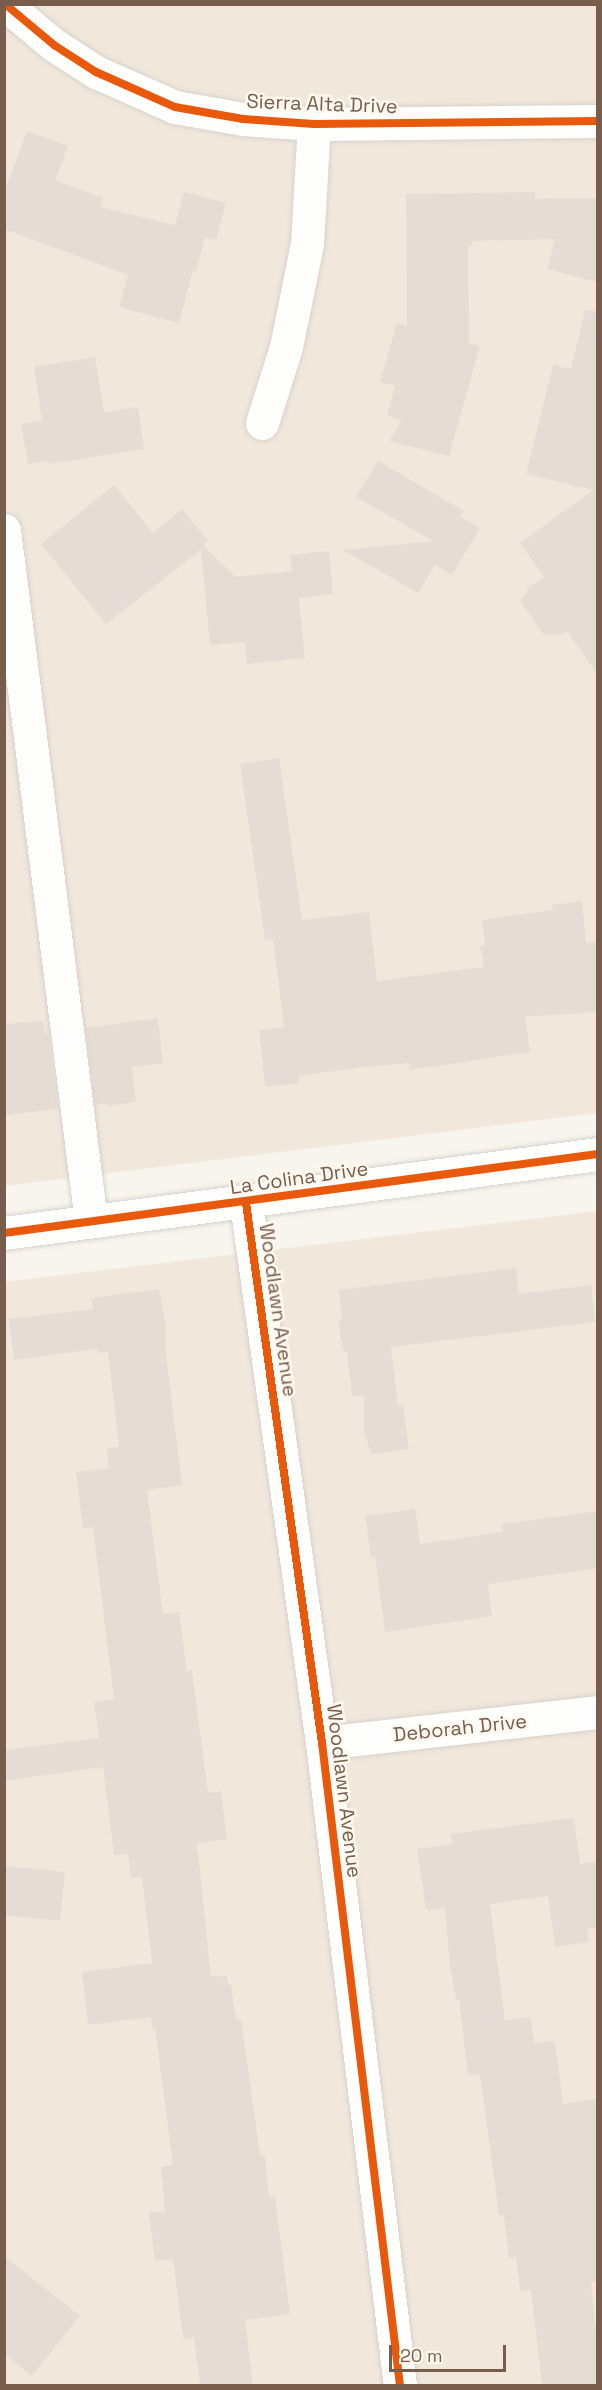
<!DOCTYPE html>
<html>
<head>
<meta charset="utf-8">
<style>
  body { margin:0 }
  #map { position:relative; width:602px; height:2390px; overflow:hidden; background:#f8f5ee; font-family:"Space Grotesk",sans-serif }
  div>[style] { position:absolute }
  .residential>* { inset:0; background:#f1e8db }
  .building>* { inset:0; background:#e5ddd5 }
  .roads { filter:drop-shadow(0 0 2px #d7d2cc) drop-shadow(0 0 2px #d7d2cc) }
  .minor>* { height:33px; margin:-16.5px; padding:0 16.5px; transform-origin:16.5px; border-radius:16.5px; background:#fefefc }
  .cycleway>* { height:8px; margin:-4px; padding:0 4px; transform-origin:4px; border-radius:4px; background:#e8590c }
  span { translate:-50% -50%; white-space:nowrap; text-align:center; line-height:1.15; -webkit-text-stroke:5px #fff9f0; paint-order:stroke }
  .street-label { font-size:20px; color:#785d4c }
  .frame { position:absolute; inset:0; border:6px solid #785d4c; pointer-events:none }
  .scale { position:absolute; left:389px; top:2345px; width:117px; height:27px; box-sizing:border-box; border:3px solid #785d4c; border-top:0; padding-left:8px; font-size:18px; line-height:21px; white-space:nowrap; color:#785d4c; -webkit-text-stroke:4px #fff9f0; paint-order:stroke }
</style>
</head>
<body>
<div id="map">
  <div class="residential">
    <i style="clip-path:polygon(4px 5px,597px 5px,597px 1113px,5px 1186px)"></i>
    <i style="clip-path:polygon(597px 1211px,597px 2385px,5px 2385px,4px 1282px)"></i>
  </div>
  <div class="building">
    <i style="clip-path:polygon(27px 131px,68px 146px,55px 180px,103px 198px,100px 207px,175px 225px,184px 192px,226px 203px,216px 240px,205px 238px,196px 271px,193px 270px,179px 323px,119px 307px,128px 275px,4px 229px,4px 193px)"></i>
    <i style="clip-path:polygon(535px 192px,535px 199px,597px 198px,597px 282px,547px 269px,555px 239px,472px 241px,472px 246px,468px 245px,469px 343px,480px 346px,449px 456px,389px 441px,402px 420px,387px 416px,395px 386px,380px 382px,397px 323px,407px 326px,406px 194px)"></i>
    <i style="clip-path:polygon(585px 310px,597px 311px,597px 674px,567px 631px,560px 635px,543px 634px,520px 600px,527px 593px,527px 588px,544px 577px,520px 543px,593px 490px,526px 474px,553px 365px,571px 369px)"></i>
    <i style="clip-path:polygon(95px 357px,104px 412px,138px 407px,144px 449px,48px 464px,48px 461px,28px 464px,21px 424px,42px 421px,34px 367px)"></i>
    <i style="clip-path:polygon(378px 461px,464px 511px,460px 516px,480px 528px,452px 575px,435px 565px,418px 593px,343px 550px,433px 541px,356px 497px)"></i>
    <i style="clip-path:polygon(114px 485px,153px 533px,182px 509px,208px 541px,203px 545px,236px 577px,292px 571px,290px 555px,329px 551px,333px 594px,299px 598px,305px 658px,247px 664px,245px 642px,210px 645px,201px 550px,106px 624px,41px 544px)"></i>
    <i style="clip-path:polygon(279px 758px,302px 920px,369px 912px,377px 981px,484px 967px,480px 946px,485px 945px,482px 920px,553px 910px,552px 905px,582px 901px,586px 943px,597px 941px,597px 1012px,525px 1017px,530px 1052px,410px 1070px,409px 1063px,357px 1068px,298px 1076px,299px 1083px,265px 1087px,259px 1030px,284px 1027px,273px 939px,265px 940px,240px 764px)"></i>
    <i style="clip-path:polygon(158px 1018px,163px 1063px,132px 1067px,136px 1102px,107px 1106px,106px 1103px,95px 1104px,86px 1028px)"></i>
    <i style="clip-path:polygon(43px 1021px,45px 1034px,48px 1033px,58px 1109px,4px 1115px,4px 1024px)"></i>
    <i style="clip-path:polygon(516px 1268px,519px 1294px,591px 1285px,595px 1322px,391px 1347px,398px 1406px,403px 1405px,409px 1449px,371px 1454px,364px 1432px,364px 1395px,352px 1396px,347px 1352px,344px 1352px,340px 1337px,339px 1320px,342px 1320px,339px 1290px)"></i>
    <i style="clip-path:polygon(159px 1289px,166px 1327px,165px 1346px,182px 1485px,147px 1490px,163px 1614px,179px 1612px,187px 1671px,192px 1670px,208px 1793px,221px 1791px,227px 1839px,197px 1843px,211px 1977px,227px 1975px,228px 1984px,231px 1984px,236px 2019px,241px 2019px,260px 2155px,265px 2155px,269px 2197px,275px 2197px,290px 2314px,245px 2320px,253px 2385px,200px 2385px,194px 2337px,183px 2339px,173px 2259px,155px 2261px,149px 2213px,165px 2211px,161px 2167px,173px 2165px,155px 2028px,152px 2028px,151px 2017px,88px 2025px,82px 1972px,152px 1963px,142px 1877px,131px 1878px,128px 1854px,114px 1855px,103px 1767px,4px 1781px,4px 1750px,99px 1738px,94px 1702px,114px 1699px,93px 1527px,83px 1528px,76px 1472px,109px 1468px,107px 1449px,119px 1447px,108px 1352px,98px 1353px,97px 1349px,14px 1360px,9px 1319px,93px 1309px,91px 1298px)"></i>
    <i style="clip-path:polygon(415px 1509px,420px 1544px,503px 1532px,502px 1524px,597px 1511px,597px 1568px,488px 1584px,492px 1616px,385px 1632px,375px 1557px,371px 1557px,365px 1516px)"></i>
    <i style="clip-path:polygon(574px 1818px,580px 1864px,597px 1861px,597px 1928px,587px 1929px,589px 1942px,555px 1947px,548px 1896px,490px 1904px,505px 2020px,531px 2017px,534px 2043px,555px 2041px,563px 2104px,597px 2099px,597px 2282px,591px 2282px,597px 2341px,597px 2385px,542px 2385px,531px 2290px,520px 2291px,516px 2257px,509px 2258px,504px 2215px,499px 2215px,480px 2074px,468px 2075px,459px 1999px,456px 1999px,450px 1967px,445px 1908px,426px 1910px,417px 1849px,452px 1844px,451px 1834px)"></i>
    <i style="clip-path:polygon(4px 1866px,65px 1872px,60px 1921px,4px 1915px)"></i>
    <i style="clip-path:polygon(4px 2256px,80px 2316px,32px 2376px,4px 2354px)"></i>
  </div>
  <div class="roads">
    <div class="minor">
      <i style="left:5px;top:4px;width:64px;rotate:39.9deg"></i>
      <i style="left:54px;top:45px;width:50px;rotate:32.7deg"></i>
      <i style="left:96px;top:72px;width:86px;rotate:23.9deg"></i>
      <i style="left:175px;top:107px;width:69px;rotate:10deg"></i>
      <i style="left:243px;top:119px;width:71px;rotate:4deg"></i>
      <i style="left:314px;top:124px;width:284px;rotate:-0.6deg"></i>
      <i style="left:262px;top:423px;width:80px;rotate:-72.5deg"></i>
      <i style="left:286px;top:347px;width:105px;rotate:-78.5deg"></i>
      <i style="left:307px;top:244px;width:120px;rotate:-86.7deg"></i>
      <i style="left:4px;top:530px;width:697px;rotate:82.83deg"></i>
      <i style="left:246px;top:1203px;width:545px;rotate:81.99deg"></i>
      <i style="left:322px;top:1743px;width:648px;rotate:83.08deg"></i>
      <i style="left:4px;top:1233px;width:599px;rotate:-7.58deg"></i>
      <i style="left:322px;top:1743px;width:278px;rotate:-6.4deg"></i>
    </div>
  </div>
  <div class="cycleway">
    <i style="left:5px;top:4px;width:64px;rotate:39.9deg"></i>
    <i style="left:54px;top:45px;width:50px;rotate:32.7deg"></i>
    <i style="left:96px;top:72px;width:86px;rotate:23.9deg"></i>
    <i style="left:175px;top:107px;width:69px;rotate:10deg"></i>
    <i style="left:243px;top:119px;width:71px;rotate:4deg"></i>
    <i style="left:314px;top:124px;width:284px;rotate:-0.6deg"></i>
    <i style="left:246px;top:1203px;width:545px;rotate:81.99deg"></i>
    <i style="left:322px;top:1743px;width:648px;rotate:83.08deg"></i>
    <i style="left:4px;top:1233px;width:599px;rotate:-7.58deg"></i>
  </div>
  <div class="street-label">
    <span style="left:322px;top:104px;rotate:2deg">Sierra Alta Drive</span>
    <span style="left:299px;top:1178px;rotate:-8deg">La Colina Drive</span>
    <span style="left:278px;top:1310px;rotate:82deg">Woodlawn Avenue</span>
    <span style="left:460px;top:1728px;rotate:-6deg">Deborah Drive</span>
    <span style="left:344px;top:1791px;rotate:83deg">Woodlawn Avenue</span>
  </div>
  <div class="frame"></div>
  <div class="scale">20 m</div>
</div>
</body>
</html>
